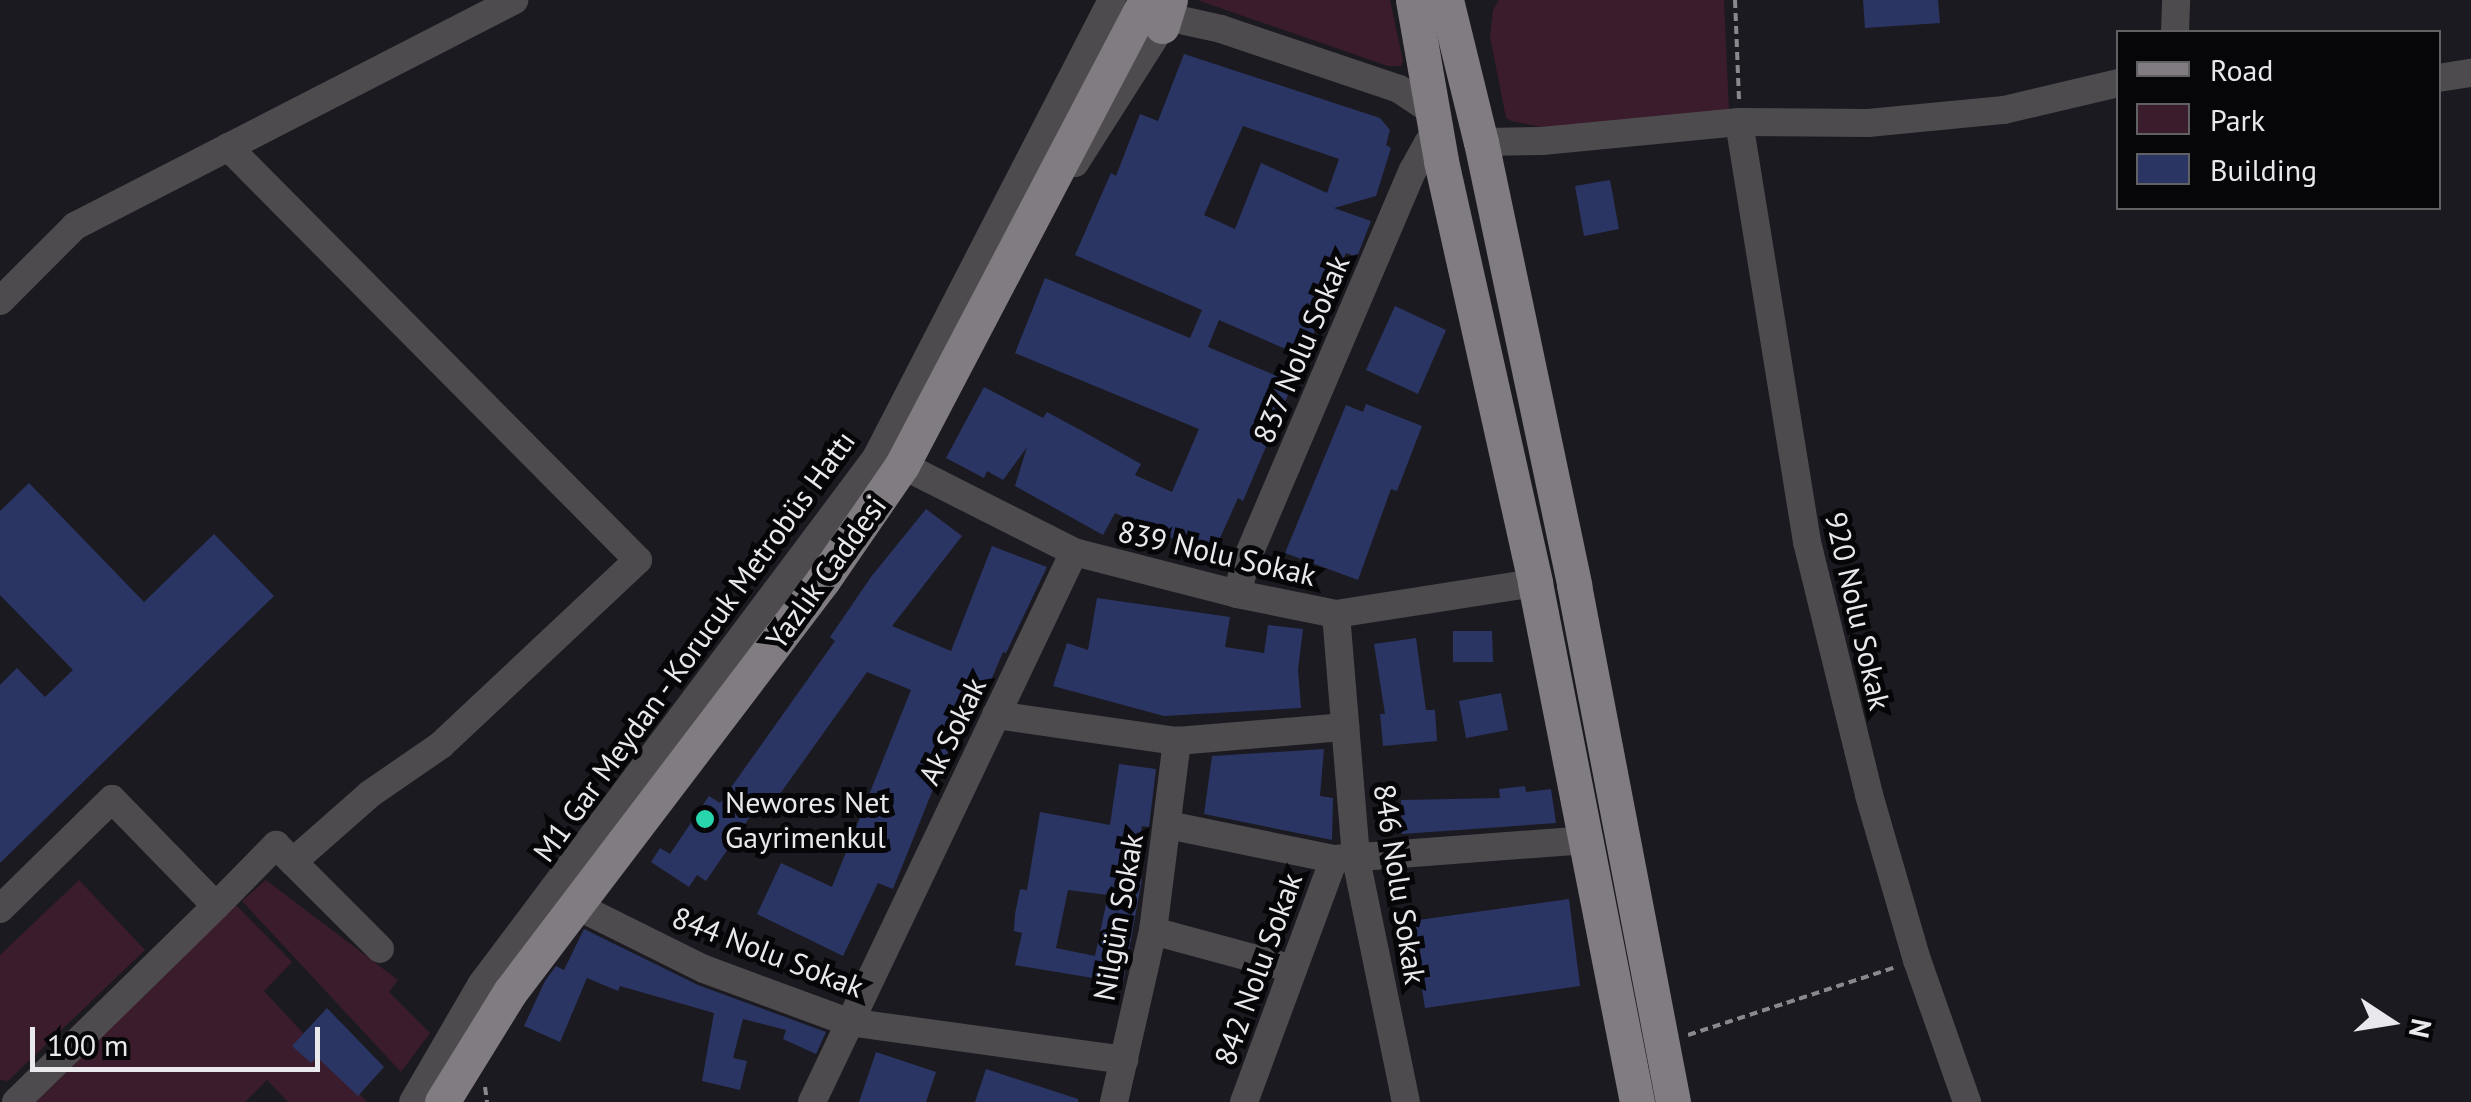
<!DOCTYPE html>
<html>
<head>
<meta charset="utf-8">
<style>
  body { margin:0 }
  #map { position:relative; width:2471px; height:1102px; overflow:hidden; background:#1b1a20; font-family:"PT Sans",sans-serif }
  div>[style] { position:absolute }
  .green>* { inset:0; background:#3a1c2c }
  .building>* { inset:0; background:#2b3564 }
  .path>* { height:4px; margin-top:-2px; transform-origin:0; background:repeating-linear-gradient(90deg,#89888d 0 8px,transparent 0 13px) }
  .minor>* { height:28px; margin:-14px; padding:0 14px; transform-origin:14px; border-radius:14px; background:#4e4b4e }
  .major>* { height:35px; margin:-17.5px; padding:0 17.5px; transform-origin:17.5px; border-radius:17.5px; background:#817c81 }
  .dots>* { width:28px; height:28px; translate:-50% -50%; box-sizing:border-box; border:5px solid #060608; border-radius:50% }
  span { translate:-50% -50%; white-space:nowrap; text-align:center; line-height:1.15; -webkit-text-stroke:10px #060608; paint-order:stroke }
  .street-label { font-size:30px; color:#e9e8ec }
  .poi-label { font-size:30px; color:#e9e8ec }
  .left { translate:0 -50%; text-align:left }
  .legend { position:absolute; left:2116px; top:30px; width:325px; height:180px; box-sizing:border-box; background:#060608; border:2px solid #616063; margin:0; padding:12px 18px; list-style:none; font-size:30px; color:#e9e8ec }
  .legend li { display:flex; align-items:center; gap:20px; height:50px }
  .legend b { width:50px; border:2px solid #616063 }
  .north { position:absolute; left:2341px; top:972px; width:100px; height:100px; -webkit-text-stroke:8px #060608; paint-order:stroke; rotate:102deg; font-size:28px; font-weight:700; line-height:40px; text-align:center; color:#e9e8ec }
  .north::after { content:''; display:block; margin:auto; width:35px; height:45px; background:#e9e8ec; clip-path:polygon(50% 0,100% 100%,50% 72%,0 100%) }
  .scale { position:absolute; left:30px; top:1027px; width:290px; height:45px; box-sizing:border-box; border:5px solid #e9e8ec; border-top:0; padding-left:12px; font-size:30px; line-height:35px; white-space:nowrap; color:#e9e8ec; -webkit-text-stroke:8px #060608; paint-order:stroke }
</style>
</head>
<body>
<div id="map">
  <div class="green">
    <i style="clip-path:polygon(1197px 0,1390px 0,1403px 61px,1401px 66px,1388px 66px)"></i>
    <i style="clip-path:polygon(1499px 0,1724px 0,1729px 109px,1725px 115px,1551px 129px,1511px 121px,1506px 118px,1490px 37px,1493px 10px)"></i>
    <i style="clip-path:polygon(79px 880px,145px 950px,8px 1081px,0 1080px,0 955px)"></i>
    <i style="clip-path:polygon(266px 880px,398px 980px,389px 992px,430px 1033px,401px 1072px,242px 901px)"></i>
    <i style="clip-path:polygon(233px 902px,292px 962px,264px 991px,367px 1102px,288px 1102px,267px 1080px,245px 1102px,36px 1102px)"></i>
  </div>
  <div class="building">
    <i style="clip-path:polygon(1863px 0,1938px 0,1940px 23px,1865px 28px)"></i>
    <i style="clip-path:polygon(evenodd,1184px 54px,1380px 118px,1390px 130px,1386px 145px,1391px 148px,1376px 196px,1334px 208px,1371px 221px,1357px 257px,1346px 253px,1304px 357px,1219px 320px,1208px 347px,1293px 383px,1243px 501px,1238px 498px,1212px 556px,1115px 513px,1103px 535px,1015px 486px,1027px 447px,1003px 480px,987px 471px,984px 478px,946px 458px,984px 387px,1043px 418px,1047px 412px,1084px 432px,1141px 464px,1135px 475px,1172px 492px,1199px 429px,1015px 353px,1045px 278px,1190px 338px,1202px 310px,1075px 255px,1111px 173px,1116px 176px,1140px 114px,1158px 121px,1184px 54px,1243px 126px,1339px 159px,1327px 193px,1261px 163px,1235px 229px,1204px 215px,1243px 126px)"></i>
    <i style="clip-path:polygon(1610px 180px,1619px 229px,1584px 236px,1575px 186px)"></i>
    <i style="clip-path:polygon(1395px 306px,1446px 330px,1418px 394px,1366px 370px)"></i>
    <i style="clip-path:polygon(1366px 404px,1422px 426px,1397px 491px,1391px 489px,1358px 580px,1285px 553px,1346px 405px,1363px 412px)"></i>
    <i style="clip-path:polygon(29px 483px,144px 602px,214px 534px,274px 596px,0 863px,0 685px,17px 668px,45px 697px,73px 670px,0 595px,0 511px)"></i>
    <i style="clip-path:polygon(926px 509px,962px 536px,892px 626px,951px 651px,992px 546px,1047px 567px,1006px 653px,1003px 652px,976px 716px,964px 712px,893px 889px,878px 883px,843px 956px,757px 914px,781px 863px,832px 887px,911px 690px,867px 672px,767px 812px,758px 805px,706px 881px,697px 875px,689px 887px,651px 862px,660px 848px,670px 854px,709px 796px,720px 803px,835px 641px,830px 637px,871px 577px)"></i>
    <i style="clip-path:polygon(1097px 598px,1230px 617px,1225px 647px,1264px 653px,1268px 625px,1303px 629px,1298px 670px,1301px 708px,1164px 716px,1053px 686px,1067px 643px,1088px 650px)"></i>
    <i style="clip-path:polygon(1453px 631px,1492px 631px,1493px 662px,1453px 662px)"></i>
    <i style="clip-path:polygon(1416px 638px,1426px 710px,1435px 710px,1437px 741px,1383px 746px,1380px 714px,1385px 714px,1374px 644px)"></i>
    <i style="clip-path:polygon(1501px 693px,1508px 730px,1466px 738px,1459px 701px)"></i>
    <i style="clip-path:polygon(1324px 749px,1320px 796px,1333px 798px,1332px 840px,1204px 814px,1212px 756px)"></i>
    <i style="clip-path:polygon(evenodd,1119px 764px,1156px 769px,1149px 827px,1142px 826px,1134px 877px,1142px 879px,1123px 983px,1015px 965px,1022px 933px,1014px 931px,1015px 914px,1020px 889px,1027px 890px,1040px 812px,1110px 825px,1119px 764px,1068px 890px,1108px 895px,1095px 956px,1056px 948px,1068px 890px)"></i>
    <i style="clip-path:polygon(1525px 786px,1526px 792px,1551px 789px,1556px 823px,1402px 834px,1401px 800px,1500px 798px,1499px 789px)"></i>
    <i style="clip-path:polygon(1569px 899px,1580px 986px,1425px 1008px,1411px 921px)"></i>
    <i style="clip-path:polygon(584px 929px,698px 985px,826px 1032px,816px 1054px,783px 1039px,786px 1030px,743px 1019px,733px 1058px,747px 1061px,740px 1090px,702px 1081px,714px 1013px,620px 986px,618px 991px,587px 978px,560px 1042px,524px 1026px,545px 981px,556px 966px,564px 970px)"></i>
    <i style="clip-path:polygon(327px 1008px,384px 1067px,358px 1096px,317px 1057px,311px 1063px,292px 1046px)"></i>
    <i style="clip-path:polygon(876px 1052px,936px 1072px,926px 1102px,859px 1102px)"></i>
    <i style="clip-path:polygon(986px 1069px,1078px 1099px,1078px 1102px,975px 1102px)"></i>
  </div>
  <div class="path">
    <i style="left:1735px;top:0;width:100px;rotate:87.7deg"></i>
    <i style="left:1688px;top:1035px;width:216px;rotate:-18.1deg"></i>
    <i style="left:485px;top:1087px;width:15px;rotate:82deg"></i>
  </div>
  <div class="minor">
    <i style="left:2175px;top:32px;width:32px;rotate:-88deg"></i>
    <i style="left:2438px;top:78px;width:33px;rotate:-9deg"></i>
    <i style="left:1739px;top:122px;width:425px;rotate:80.8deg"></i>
    <i style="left:1807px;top:542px;width:260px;rotate:76.2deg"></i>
    <i style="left:1869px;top:795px;width:172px;rotate:73.8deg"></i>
    <i style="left:1917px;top:960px;width:151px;rotate:70.6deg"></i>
    <i style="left:1481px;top:142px;width:61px;rotate:-0.9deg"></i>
    <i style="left:1542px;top:141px;width:198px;rotate:-5.5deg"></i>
    <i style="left:1739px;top:122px;width:129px;rotate:0.4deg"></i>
    <i style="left:1868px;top:123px;width:137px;rotate:-5.5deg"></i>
    <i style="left:2004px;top:110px;width:117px;rotate:-13.3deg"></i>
    <i style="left:228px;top:147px;width:582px;rotate:45.21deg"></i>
    <i style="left:638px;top:560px;width:270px;rotate:136.8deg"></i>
    <i style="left:441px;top:745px;width:86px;rotate:145.4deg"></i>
    <i style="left:370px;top:794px;width:103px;rotate:138.6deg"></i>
    <i style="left:1075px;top:163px;width:162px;rotate:-57.6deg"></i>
    <i style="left:1162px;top:26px;width:16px;rotate:-27deg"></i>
    <i style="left:1176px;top:19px;width:46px;rotate:12.5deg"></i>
    <i style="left:1221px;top:29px;width:188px;rotate:18.6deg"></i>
    <i style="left:1399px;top:89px;width:43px;rotate:33.7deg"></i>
    <i style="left:0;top:301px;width:106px;rotate:-45deg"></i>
    <i style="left:75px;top:226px;width:494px;rotate:-27.2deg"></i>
    <i style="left:902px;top:465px;width:193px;rotate:26.8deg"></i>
    <i style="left:1074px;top:552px;width:168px;rotate:14.4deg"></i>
    <i style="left:1237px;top:594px;width:101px;rotate:11.4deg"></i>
    <i style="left:1336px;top:614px;width:201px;rotate:-8.9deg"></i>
    <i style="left:1237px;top:594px;width:34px;rotate:-75deg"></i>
    <i style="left:1246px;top:561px;width:425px;rotate:-66.9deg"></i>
    <i style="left:1413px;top:170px;width:31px;rotate:-61deg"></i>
    <i style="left:1428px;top:143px;width:10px;rotate:-17deg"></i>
    <i style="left:1336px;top:614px;width:246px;rotate:85.3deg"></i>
    <i style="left:1356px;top:859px;width:248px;rotate:78.4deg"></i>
    <i style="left:996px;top:715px;width:183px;rotate:8.2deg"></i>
    <i style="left:1177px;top:741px;width:169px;rotate:-4.8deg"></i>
    <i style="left:1168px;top:825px;width:169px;rotate:11.6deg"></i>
    <i style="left:1334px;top:859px;width:254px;rotate:-4.3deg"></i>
    <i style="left:573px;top:904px;width:146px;rotate:26.4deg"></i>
    <i style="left:704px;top:969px;width:153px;rotate:20.2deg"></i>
    <i style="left:848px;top:1022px;width:279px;rotate:7.8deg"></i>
    <i style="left:216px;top:906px;width:86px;rotate:-45.5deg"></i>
    <i style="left:276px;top:845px;width:147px;rotate:45deg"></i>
    <i style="left:0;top:909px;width:157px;rotate:-44.5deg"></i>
    <i style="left:112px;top:799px;width:149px;rotate:45.8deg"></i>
    <i style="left:216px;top:906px;width:280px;rotate:135.6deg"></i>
    <i style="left:1153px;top:931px;width:145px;rotate:15.2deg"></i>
    <i style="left:413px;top:1102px;width:135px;rotate:-59.8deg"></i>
    <i style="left:481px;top:985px;width:659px;rotate:-53.15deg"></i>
    <i style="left:876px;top:458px;width:515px;rotate:-62.74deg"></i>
    <i style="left:812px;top:1102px;width:609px;rotate:-64.53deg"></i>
    <i style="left:1114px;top:1102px;width:175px;rotate:-77.2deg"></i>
    <i style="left:1153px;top:931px;width:192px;rotate:-82.8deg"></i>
    <i style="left:1244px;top:1102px;width:259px;rotate:-69.7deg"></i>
  </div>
  <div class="major">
    <i style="left:1413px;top:0;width:163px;rotate:80.1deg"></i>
    <i style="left:1441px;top:161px;width:432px;rotate:77.4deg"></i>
    <i style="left:1535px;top:583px;width:529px;rotate:78.88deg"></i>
    <i style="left:1446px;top:0;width:146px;rotate:76.2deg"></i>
    <i style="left:1481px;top:142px;width:453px;rotate:78.1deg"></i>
    <i style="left:1574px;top:585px;width:526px;rotate:79.16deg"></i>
    <i style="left:1162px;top:26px;width:27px;rotate:-73deg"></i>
    <i style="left:442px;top:1102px;width:129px;rotate:-58.3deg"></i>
    <i style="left:510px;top:992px;width:517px;rotate:-52.78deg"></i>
    <i style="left:823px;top:580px;width:140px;rotate:-55.5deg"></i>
    <i style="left:902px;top:465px;width:525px;rotate:-62.31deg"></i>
  </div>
  <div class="dots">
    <i style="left:705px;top:819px;background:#29d5ad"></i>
  </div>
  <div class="street-label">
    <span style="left:1301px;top:349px;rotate:-67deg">837 Nolu Sokak</span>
    <span style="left:1217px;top:553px;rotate:13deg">839 Nolu Sokak</span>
    <span style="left:826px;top:572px;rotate:-54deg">Yazlık Caddesi</span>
    <span style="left:1858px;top:611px;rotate:77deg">920 Nolu Sokak</span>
    <span style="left:694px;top:646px;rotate:-54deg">M1 Gar Meydan - Korucuk Metrobüs Hattı</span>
    <span style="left:952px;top:731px;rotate:-64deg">Ak Sokak</span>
    <span style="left:1400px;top:884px;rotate:81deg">846 Nolu Sokak</span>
    <span style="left:1118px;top:917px;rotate:-80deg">Nilgün Sokak</span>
    <span style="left:768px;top:952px;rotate:21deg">844 Nolu Sokak</span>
    <span style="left:1258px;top:969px;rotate:-70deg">842 Nolu Sokak</span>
  </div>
  <div class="poi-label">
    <span class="left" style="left:725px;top:819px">Newores Net<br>Gayrimenkul</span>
  </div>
  <ul class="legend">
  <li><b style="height:12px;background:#817c81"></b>Road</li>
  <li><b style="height:28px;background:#3a1c2c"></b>Park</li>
  <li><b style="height:28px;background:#2b3564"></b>Building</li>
  </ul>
  <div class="north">N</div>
  <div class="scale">100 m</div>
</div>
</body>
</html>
